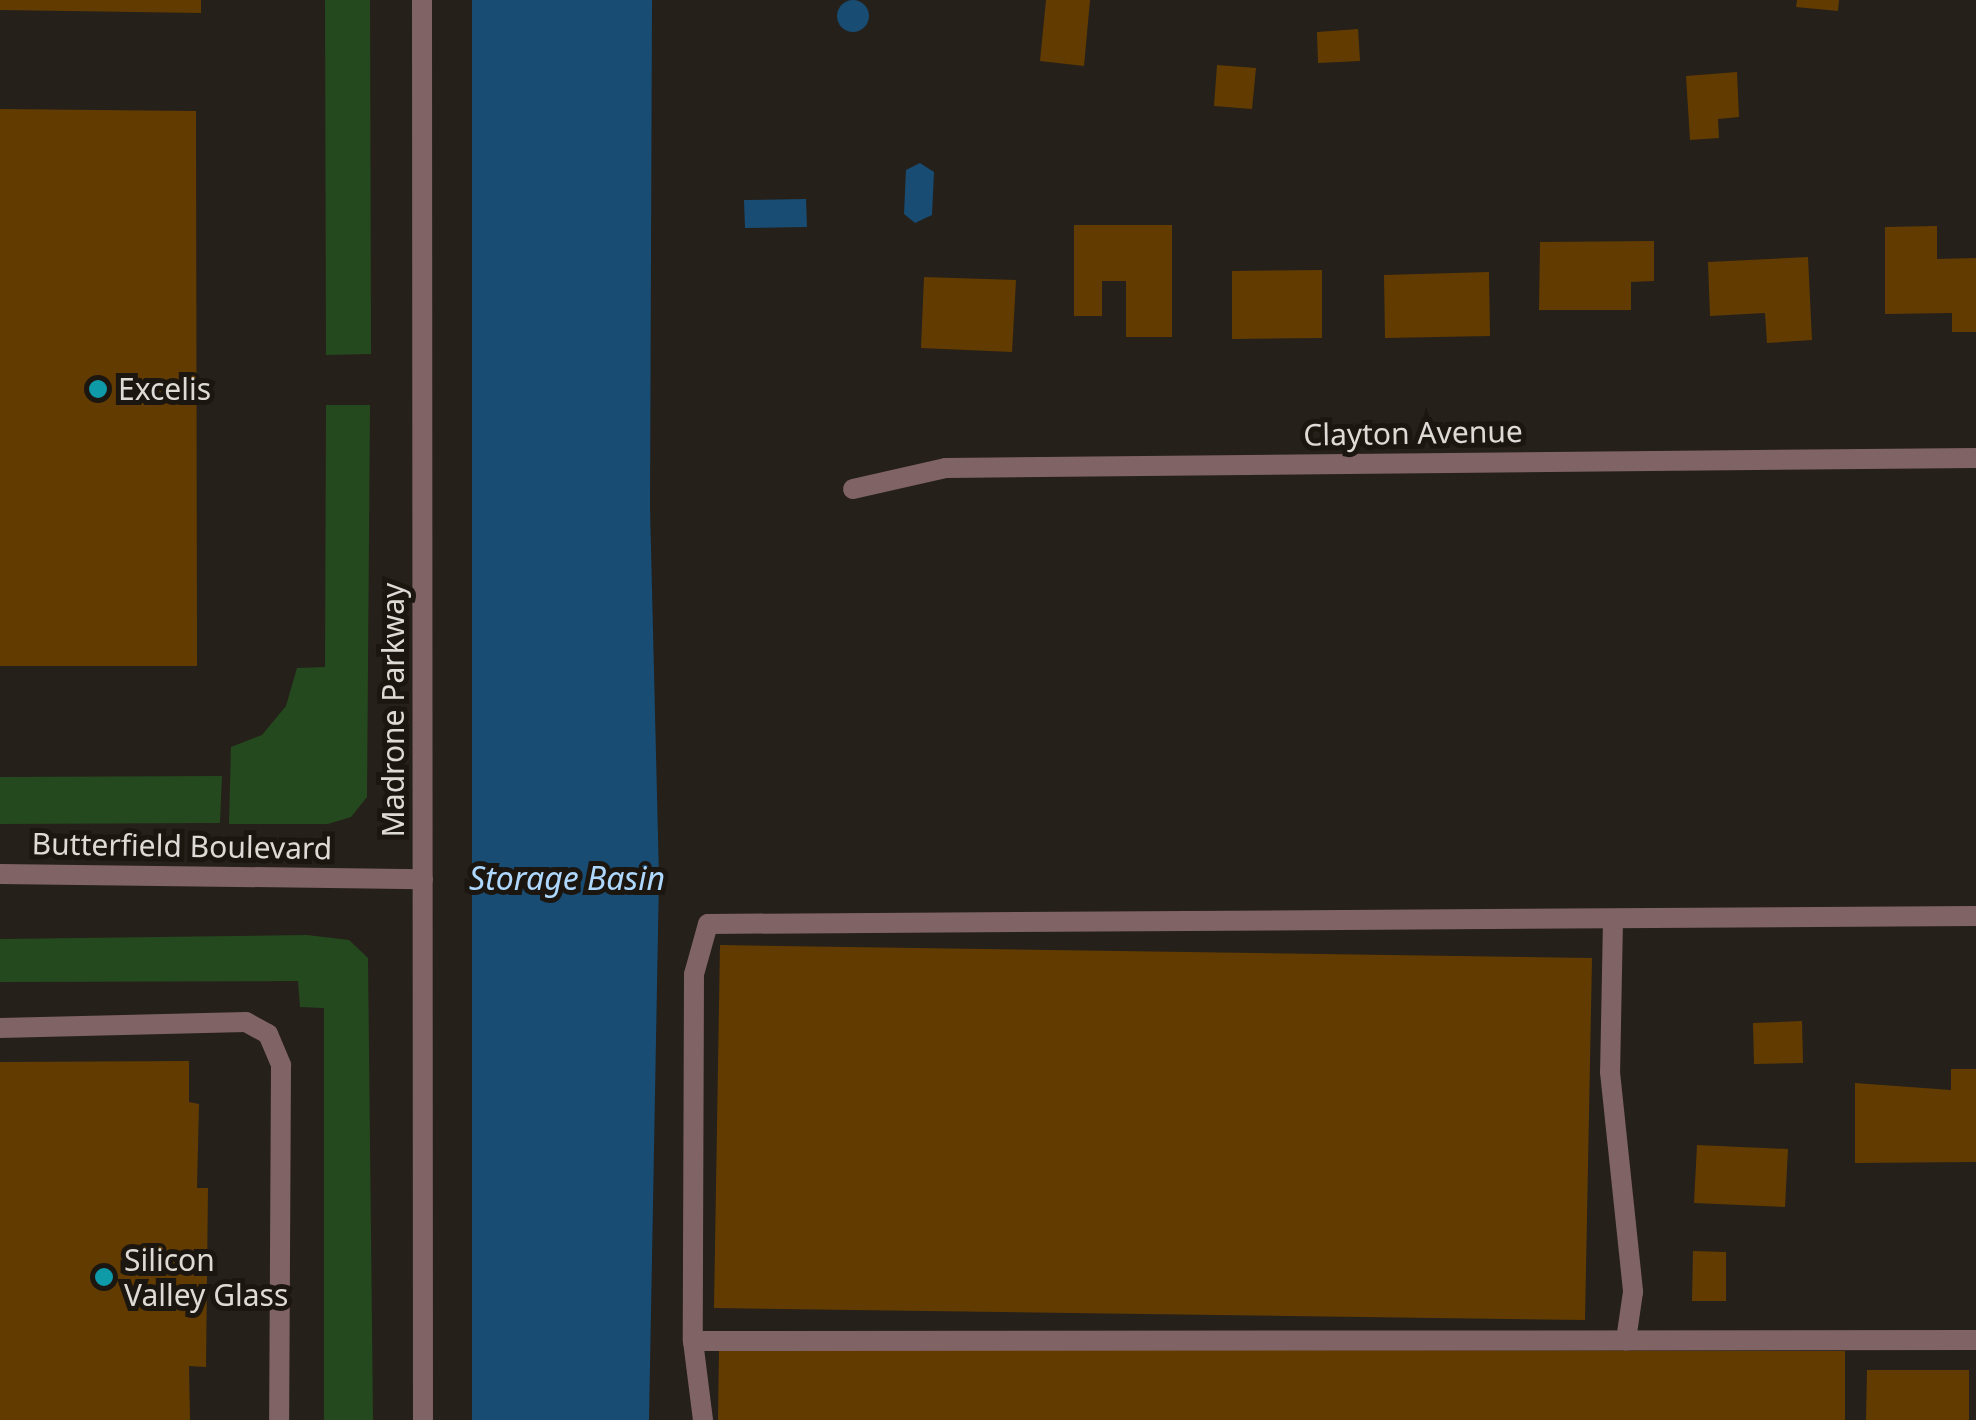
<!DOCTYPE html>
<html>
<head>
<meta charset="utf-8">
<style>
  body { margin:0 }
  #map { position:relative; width:1976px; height:1420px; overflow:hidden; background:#25201a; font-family:"Noto Sans",sans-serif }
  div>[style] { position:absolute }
  .green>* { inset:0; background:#25491e }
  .water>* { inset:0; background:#184c73 }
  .round { border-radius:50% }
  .building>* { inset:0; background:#623b00 }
  .service>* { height:20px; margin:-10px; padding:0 10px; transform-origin:10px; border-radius:10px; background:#806365 }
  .minor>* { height:20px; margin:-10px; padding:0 10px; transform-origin:10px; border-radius:10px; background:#806365 }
  .dots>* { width:28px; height:28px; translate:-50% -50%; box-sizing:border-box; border:5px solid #1c1611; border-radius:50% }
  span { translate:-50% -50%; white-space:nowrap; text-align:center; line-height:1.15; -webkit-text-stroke:10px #1c1611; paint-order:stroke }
  .poi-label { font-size:30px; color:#dedad6 }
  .left { translate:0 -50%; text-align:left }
  .street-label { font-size:30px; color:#dedad6 }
  .water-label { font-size:32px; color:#aed8fe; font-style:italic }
</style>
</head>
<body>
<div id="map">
  <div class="green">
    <i style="clip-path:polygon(325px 0,370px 0,371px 354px,326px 355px)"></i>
    <i style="clip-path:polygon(326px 405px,370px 405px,367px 797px,351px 817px,328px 824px,229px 824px,231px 747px,262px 735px,286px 706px,297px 668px,325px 667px)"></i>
    <i style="clip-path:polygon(222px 776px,220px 823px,0 824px,0 777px)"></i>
    <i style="clip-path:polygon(307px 935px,349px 940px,368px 958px,373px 1420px,324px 1420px,324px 1008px,300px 1007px,298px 981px,0 982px,0 939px)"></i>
  </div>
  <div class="water">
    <i style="clip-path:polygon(472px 0,652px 0,650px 508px,659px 877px,649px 1420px,472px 1420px)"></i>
    <i class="round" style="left:837px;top:0;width:32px;height:32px"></i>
    <i style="clip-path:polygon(920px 163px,934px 172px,932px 215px,915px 223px,904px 214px,906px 170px)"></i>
    <i style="clip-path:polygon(806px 199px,807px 227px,745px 228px,744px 200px)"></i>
  </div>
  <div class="building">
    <i style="clip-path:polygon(0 0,201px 0,201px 13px,0 10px)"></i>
    <i style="clip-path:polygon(1046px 0,1090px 0,1084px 66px,1040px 61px)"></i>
    <i style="clip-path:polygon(1797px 0,1839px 0,1838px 11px,1796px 7px)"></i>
    <i style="clip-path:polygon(1358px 29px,1360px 61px,1318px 63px,1317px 32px)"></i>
    <i style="clip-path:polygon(1217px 65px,1256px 68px,1252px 109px,1214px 106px)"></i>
    <i style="clip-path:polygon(1737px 72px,1739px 117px,1718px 119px,1719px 138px,1690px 140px,1686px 76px)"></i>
    <i style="clip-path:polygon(0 109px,196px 111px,197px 666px,0 666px)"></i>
    <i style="clip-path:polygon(1074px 225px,1172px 225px,1172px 337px,1126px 337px,1126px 281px,1102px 281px,1102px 316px,1074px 316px)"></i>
    <i style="clip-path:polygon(1937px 226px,1937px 259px,1976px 258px,1976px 332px,1952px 332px,1952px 313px,1885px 314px,1885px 227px)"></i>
    <i style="clip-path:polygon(1654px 241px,1654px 281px,1631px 282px,1631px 310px,1539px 310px,1540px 242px)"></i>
    <i style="clip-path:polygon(1808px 257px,1812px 340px,1767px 343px,1765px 313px,1710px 316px,1708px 262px)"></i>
    <i style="clip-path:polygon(1322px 270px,1322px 338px,1232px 339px,1232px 271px)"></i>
    <i style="clip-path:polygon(1489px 272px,1490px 336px,1385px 338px,1384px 275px)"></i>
    <i style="clip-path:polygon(924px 277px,1016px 280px,1012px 352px,921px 348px)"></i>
    <i style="clip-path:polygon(720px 945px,1592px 958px,1585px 1320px,714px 1308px)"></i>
    <i style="clip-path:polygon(1802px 1021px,1803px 1063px,1754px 1064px,1753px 1023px)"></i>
    <i style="clip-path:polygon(189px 1061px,189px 1102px,199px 1104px,197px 1188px,208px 1188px,206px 1367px,189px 1366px,190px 1420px,0 1420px,0 1062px)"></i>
    <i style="clip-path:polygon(1951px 1069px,1976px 1069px,1976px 1162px,1855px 1163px,1855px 1083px,1951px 1090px)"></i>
    <i style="clip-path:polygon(1697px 1145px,1788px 1149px,1785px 1207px,1694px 1203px)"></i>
    <i style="clip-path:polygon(1693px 1251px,1726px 1252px,1726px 1301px,1692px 1301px)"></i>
    <i style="clip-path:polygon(719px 1349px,1845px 1351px,1845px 1420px,718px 1420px)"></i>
    <i style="clip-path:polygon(1867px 1370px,1969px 1370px,1969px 1420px,1866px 1420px)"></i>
  </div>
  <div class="service">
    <i style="left:1976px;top:916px;width:1268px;rotate:179.64deg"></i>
    <i style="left:708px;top:924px;width:52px;rotate:105.6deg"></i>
    <i style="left:694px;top:974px;width:367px;rotate:90.2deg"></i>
    <i style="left:693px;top:1341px;width:1283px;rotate:-0.04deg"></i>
    <i style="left:1613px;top:920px;width:152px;rotate:91.1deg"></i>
    <i style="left:1610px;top:1072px;width:221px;rotate:84deg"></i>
    <i style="left:1633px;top:1292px;width:49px;rotate:98.3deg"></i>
    <i style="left:0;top:1028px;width:246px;rotate:-1.4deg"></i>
    <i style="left:246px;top:1022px;width:25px;rotate:29deg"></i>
    <i style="left:268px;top:1034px;width:34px;rotate:67deg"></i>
    <i style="left:281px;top:1065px;width:355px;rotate:90.3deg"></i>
    <i style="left:693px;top:1341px;width:80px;rotate:82.8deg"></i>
  </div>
  <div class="minor">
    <i style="left:422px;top:0;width:1420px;rotate:89.96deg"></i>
    <i style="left:853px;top:489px;width:95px;rotate:-12.7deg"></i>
    <i style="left:946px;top:468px;width:1030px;rotate:-0.56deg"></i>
    <i style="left:0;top:874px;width:423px;rotate:0.7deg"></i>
  </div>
  <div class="dots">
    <i style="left:98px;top:389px;background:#0f9aa8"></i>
    <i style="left:104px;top:1277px;background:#0f9aa8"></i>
  </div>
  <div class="poi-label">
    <span class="left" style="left:118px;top:389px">Excelis</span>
    <span class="left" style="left:124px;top:1277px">Silicon<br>Valley Glass</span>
  </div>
  <div class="street-label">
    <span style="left:1413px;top:433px;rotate:-1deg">Clayton Avenue</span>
    <span style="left:393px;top:710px;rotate:-90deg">Madrone Parkway</span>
    <span style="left:182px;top:846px;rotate:1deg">Butterfield Boulevard</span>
  </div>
  <div class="water-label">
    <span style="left:567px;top:878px">Storage Basin</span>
  </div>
</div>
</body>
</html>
